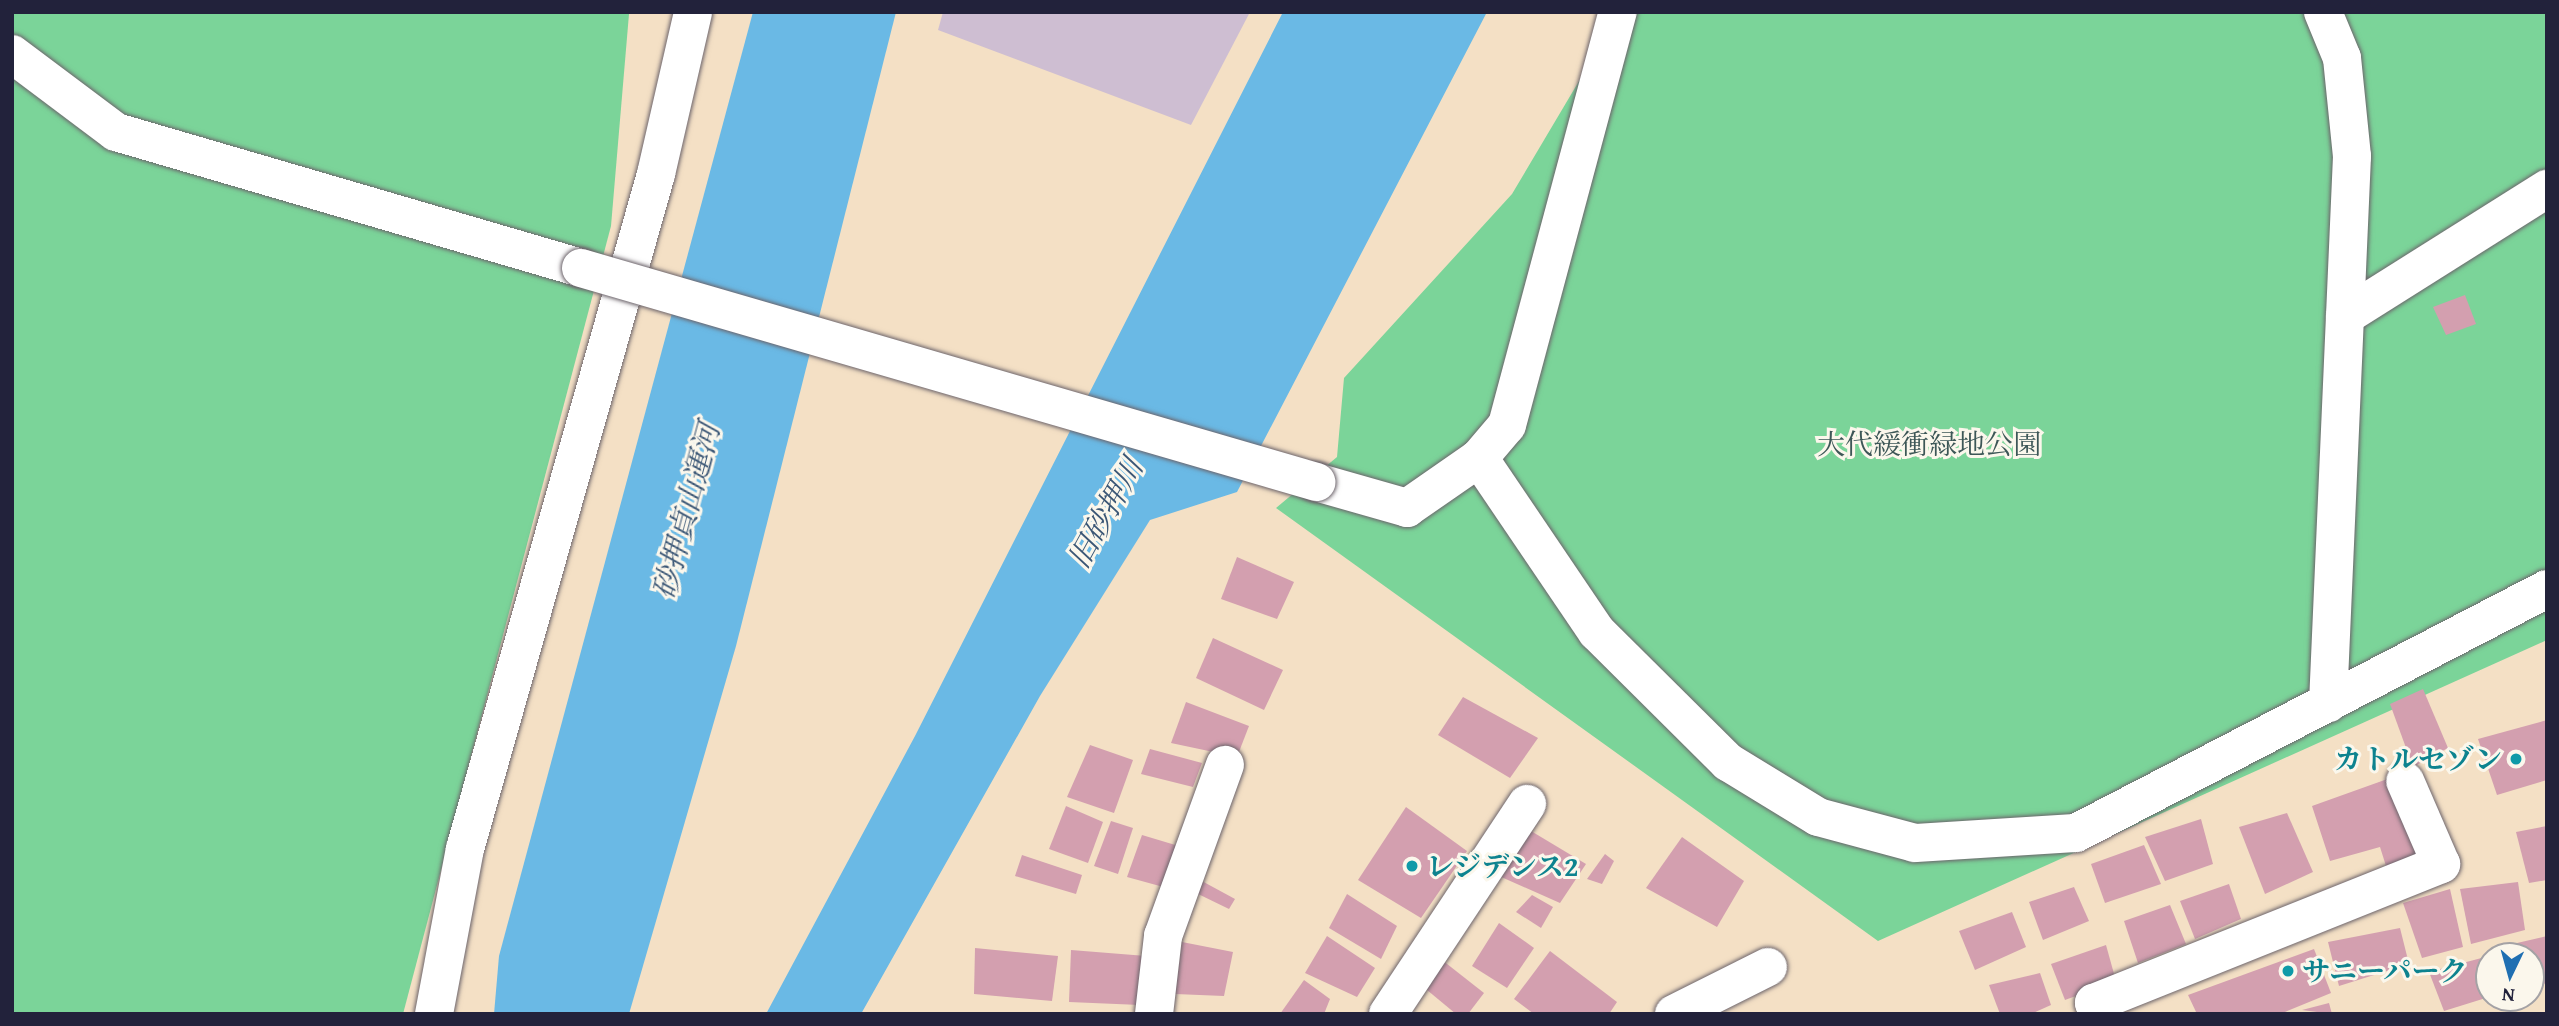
<!DOCTYPE html>
<html>
<head>
<meta charset="utf-8">
<style>
  body { margin:0 }
  #map { position:relative; width:2559px; height:1026px; overflow:hidden; background:#f4e0c5; font-family:"Gentium Book Plus","Noto Serif JP",serif }
  div>[style] { position:absolute }
  .industrial>* { inset:0; background:#cebed2 }
  .green>* { inset:0; background:#7bd499 }
  .water>* { inset:0; background:#6ab9e5 }
  .building>* { inset:0; background:#d39faf }
  .roads { filter:drop-shadow(0 0 2px #6c646b) drop-shadow(0 0 2px #6c646b) }
  .minor>* { height:38px; margin:-19px; padding:0 19px; transform-origin:19px; border-radius:19px; background:#fff }
  .bridges { filter:drop-shadow(0 0 2px #6c646b) drop-shadow(0 0 2px #6c646b) }
  .minor-bridge>* { height:38px; margin:-19px; padding:0 19px; transform-origin:19px; border-radius:19px; background:#fff }
  .dots>* { width:19px; height:19px; translate:-50% -50%; box-sizing:border-box; border:4px solid #fbf7ec; border-radius:50% }
  span { translate:-50% -50%; white-space:nowrap; text-align:center; line-height:1.15; -webkit-text-stroke:6px #fbf7ec; paint-order:stroke }
  .park-label { font-size:28px; color:#3d5757 }
  .culture-label { font-size:28px; color:#0d838f; font-weight:700 }
  .right { translate:-100% -50%; text-align:right }
  .left { translate:0 -50%; text-align:left }
  .water-label { font-size:30px; color:#3b5776; font-style:italic }
  .frame { position:absolute; inset:0; border:14px solid #22223b; pointer-events:none }
  .north { position:absolute; left:2475px; top:942px; width:70px; height:70px; box-sizing:border-box; background:#fbf7ec; border:2px solid #a4a2a5; border-radius:50%; rotate:185deg; font-size:19px; font-weight:700; line-height:28px; text-align:center; color:#22223b }
  .north::after { content:''; display:block; margin:auto; width:24px; height:32px; background:#1f6fb2; clip-path:polygon(50% 0,100% 100%,50% 72%,0 100%) }
</style>
</head>
<body>
<div id="map">
  <div class="industrial">
    <i style="clip-path:polygon(943px 12px,1250px 12px,1191px 125px,938px 30px)"></i>
  </div>
  <div class="green">
    <i style="clip-path:polygon(12px 12px,629px 14px,611px 226px,403px 1014px,12px 1014px)"></i>
    <i style="clip-path:polygon(1620px 12px,2547px 12px,2547px 640px,1878px 941px,1276px 508px,1337px 457px,1344px 378px,1512px 194px)"></i>
  </div>
  <div class="water">
    <i style="clip-path:polygon(753px 12px,896px 12px,736px 646px,629px 1014px,494px 1014px,499px 956px)"></i>
    <i style="clip-path:polygon(1283px 12px,1487px 12px,1237px 492px,1150px 520px,1040px 696px,861px 1014px,766px 1014px,915px 736px)"></i>
  </div>
  <div class="building">
    <i style="clip-path:polygon(2465px 295px,2476px 324px,2446px 335px,2433px 307px)"></i>
    <i style="clip-path:polygon(1237px 557px,1294px 582px,1277px 619px,1221px 599px)"></i>
    <i style="clip-path:polygon(1213px 638px,1283px 670px,1264px 710px,1196px 678px)"></i>
    <i style="clip-path:polygon(2423px 689px,2448px 748px,2413px 767px,2390px 704px)"></i>
    <i style="clip-path:polygon(1463px 697px,1538px 738px,1510px 778px,1438px 735px)"></i>
    <i style="clip-path:polygon(1186px 702px,1249px 726px,1237px 757px,1171px 743px)"></i>
    <i style="clip-path:polygon(2547px 720px,2547px 780px,2497px 795px,2478px 739px)"></i>
    <i style="clip-path:polygon(1090px 745px,1133px 760px,1114px 813px,1067px 797px)"></i>
    <i style="clip-path:polygon(1150px 749px,1202px 763px,1193px 787px,1141px 774px)"></i>
    <i style="clip-path:polygon(2393px 777px,2422px 854px,2386px 866px,2380px 847px,2330px 861px,2312px 806px)"></i>
    <i style="clip-path:polygon(1066px 806px,1103px 822px,1088px 863px,1049px 849px)"></i>
    <i style="clip-path:polygon(1406px 807px,1467px 851px,1421px 918px,1358px 880px)"></i>
    <i style="clip-path:polygon(2287px 813px,2313px 872px,2265px 894px,2239px 827px)"></i>
    <i style="clip-path:polygon(2201px 819px,2213px 864px,2165px 881px,2145px 837px)"></i>
    <i style="clip-path:polygon(1111px 821px,1133px 828px,1118px 874px,1094px 866px)"></i>
    <i style="clip-path:polygon(2547px 826px,2547px 880px,2529px 883px,2516px 832px)"></i>
    <i style="clip-path:polygon(1526px 828px,1586px 864px,1560px 903px,1499px 876px)"></i>
    <i style="clip-path:polygon(1142px 835px,1182px 847px,1167px 888px,1127px 877px)"></i>
    <i style="clip-path:polygon(1682px 837px,1744px 881px,1717px 927px,1646px 888px)"></i>
    <i style="clip-path:polygon(2144px 845px,2161px 884px,2105px 903px,2091px 864px)"></i>
    <i style="clip-path:polygon(1605px 854px,1614px 861px,1602px 884px,1587px 879px)"></i>
    <i style="clip-path:polygon(1022px 855px,1082px 875px,1076px 894px,1015px 876px)"></i>
    <i style="clip-path:polygon(1200px 880px,1235px 899px,1229px 909px,1194px 892px)"></i>
    <i style="clip-path:polygon(2518px 882px,2525px 930px,2471px 944px,2460px 889px)"></i>
    <i style="clip-path:polygon(2229px 884px,2241px 919px,2195px 939px,2180px 901px)"></i>
    <i style="clip-path:polygon(2074px 887px,2089px 921px,2043px 940px,2029px 902px)"></i>
    <i style="clip-path:polygon(2450px 889px,2463px 947px,2422px 958px,2403px 903px)"></i>
    <i style="clip-path:polygon(1347px 894px,1397px 926px,1381px 959px,1329px 928px)"></i>
    <i style="clip-path:polygon(1532px 895px,1553px 907px,1541px 928px,1516px 912px)"></i>
    <i style="clip-path:polygon(2170px 905px,2186px 944px,2138px 963px,2124px 921px)"></i>
    <i style="clip-path:polygon(2012px 912px,2026px 947px,1975px 970px,1959px 931px)"></i>
    <i style="clip-path:polygon(1499px 923px,1534px 948px,1507px 988px,1472px 966px)"></i>
    <i style="clip-path:polygon(2400px 928px,2409px 964px,2339px 986px,2328px 942px)"></i>
    <i style="clip-path:polygon(1327px 936px,1375px 968px,1357px 997px,1305px 973px)"></i>
    <i style="clip-path:polygon(2547px 936px,2547px 983px,2531px 987px,2531px 956px,2520px 956px,2517px 943px)"></i>
    <i style="clip-path:polygon(1182px 942px,1233px 952px,1224px 996px,1175px 994px)"></i>
    <i style="clip-path:polygon(2106px 945px,2116px 981px,2065px 1000px,2051px 964px)"></i>
    <i style="clip-path:polygon(975px 948px,1058px 956px,1052px 1001px,974px 994px)"></i>
    <i style="clip-path:polygon(2314px 949px,2331px 993px,2280px 1014px,2197px 1014px,2188px 995px)"></i>
    <i style="clip-path:polygon(1071px 950px,1146px 956px,1140px 1005px,1069px 1002px)"></i>
    <i style="clip-path:polygon(1550px 951px,1617px 1002px,1609px 1014px,1534px 1014px,1514px 999px)"></i>
    <i style="clip-path:polygon(2489px 956px,2489px 997px,2444px 1011px,2429px 972px)"></i>
    <i style="clip-path:polygon(1442px 960px,1484px 993px,1468px 1014px,1456px 1014px,1421px 985px)"></i>
    <i style="clip-path:polygon(2040px 973px,2051px 1005px,2031px 1014px,2000px 1014px,1989px 985px)"></i>
    <i style="clip-path:polygon(1304px 980px,1330px 999px,1324px 1014px,1280px 1014px)"></i>
    <i style="clip-path:polygon(2329px 1003px,2332px 1014px,2302px 1010px)"></i>
  </div>
  <div class="roads">
    <div class="minor">
      <i style="left:2323px;top:12px;width:50px;rotate:67.6deg"></i>
      <i style="left:2342px;top:58px;width:99px;rotate:84.2deg"></i>
      <i style="left:2352px;top:156px;width:548px;rotate:92.51deg"></i>
      <i style="left:12px;top:54px;width:130px;rotate:36.9deg"></i>
      <i style="left:116px;top:132px;width:484px;rotate:16.3deg"></i>
      <i style="left:2345px;top:316px;width:239px;rotate:-32.2deg"></i>
      <i style="left:1479px;top:458px;width:210px;rotate:55.9deg"></i>
      <i style="left:1597px;top:632px;width:185px;rotate:44.8deg"></i>
      <i style="left:1728px;top:762px;width:105px;rotate:31.4deg"></i>
      <i style="left:1818px;top:817px;width:100px;rotate:15deg"></i>
      <i style="left:1915px;top:843px;width:161px;rotate:-3.6deg"></i>
      <i style="left:2076px;top:833px;width:530px;rotate:-27.39deg"></i>
      <i style="left:1316px;top:482px;width:95px;rotate:15.9deg"></i>
      <i style="left:1407px;top:508px;width:88px;rotate:-34.8deg"></i>
      <i style="left:1479px;top:458px;width:43px;rotate:-49.7deg"></i>
      <i style="left:1507px;top:425px;width:428px;rotate:-75deg"></i>
      <i style="left:434px;top:1014px;width:168px;rotate:-79.4deg"></i>
      <i style="left:465px;top:849px;width:702px;rotate:-74.2deg"></i>
      <i style="left:656px;top:174px;width:166px;rotate:-77.1deg"></i>
      <i style="left:1154px;top:1014px;width:79px;rotate:-83.4deg"></i>
      <i style="left:1163px;top:936px;width:182px;rotate:-70.1deg"></i>
      <i style="left:1388px;top:1014px;width:252px;rotate:-56.5deg"></i>
      <i style="left:1674px;top:1014px;width:105px;rotate:-26.6deg"></i>
      <i style="left:2098px;top:1014px;width:12px;rotate:-110deg"></i>
      <i style="left:2094px;top:1003px;width:374px;rotate:-21.8deg"></i>
      <i style="left:2441px;top:864px;width:90px;rotate:-113.4deg"></i>
    </div>
  </div>
  <div class="bridges">
    <div class="minor-bridge">
      <i style="left:581px;top:268px;width:766px;rotate:16.23deg"></i>
    </div>
  </div>
  <div class="dots">
    <i style="left:2516px;top:759px;background:#0f9aa8"></i>
    <i style="left:1412px;top:866px;background:#0f9aa8"></i>
    <i style="left:2288px;top:971px;background:#0f9aa8"></i>
  </div>
  <div class="park-label">
    <span style="left:1929px;top:444px">大代緩衝緑地公園</span>
  </div>
  <div class="culture-label">
    <span class="right" style="left:2502px;top:759px">カトルセゾン</span>
    <span class="left" style="left:1426px;top:866px">レジデンス2</span>
    <span class="left" style="left:2302px;top:971px">サニーパーク</span>
  </div>
  <div class="water-label">
    <span style="left:686px;top:511px;rotate:-75deg">砂押貞山運河</span>
    <span style="left:1105px;top:513px;rotate:-61deg">旧砂押川</span>
  </div>
  <div class="frame"></div>
  <div class="north">N</div>
</div>
</body>
</html>
